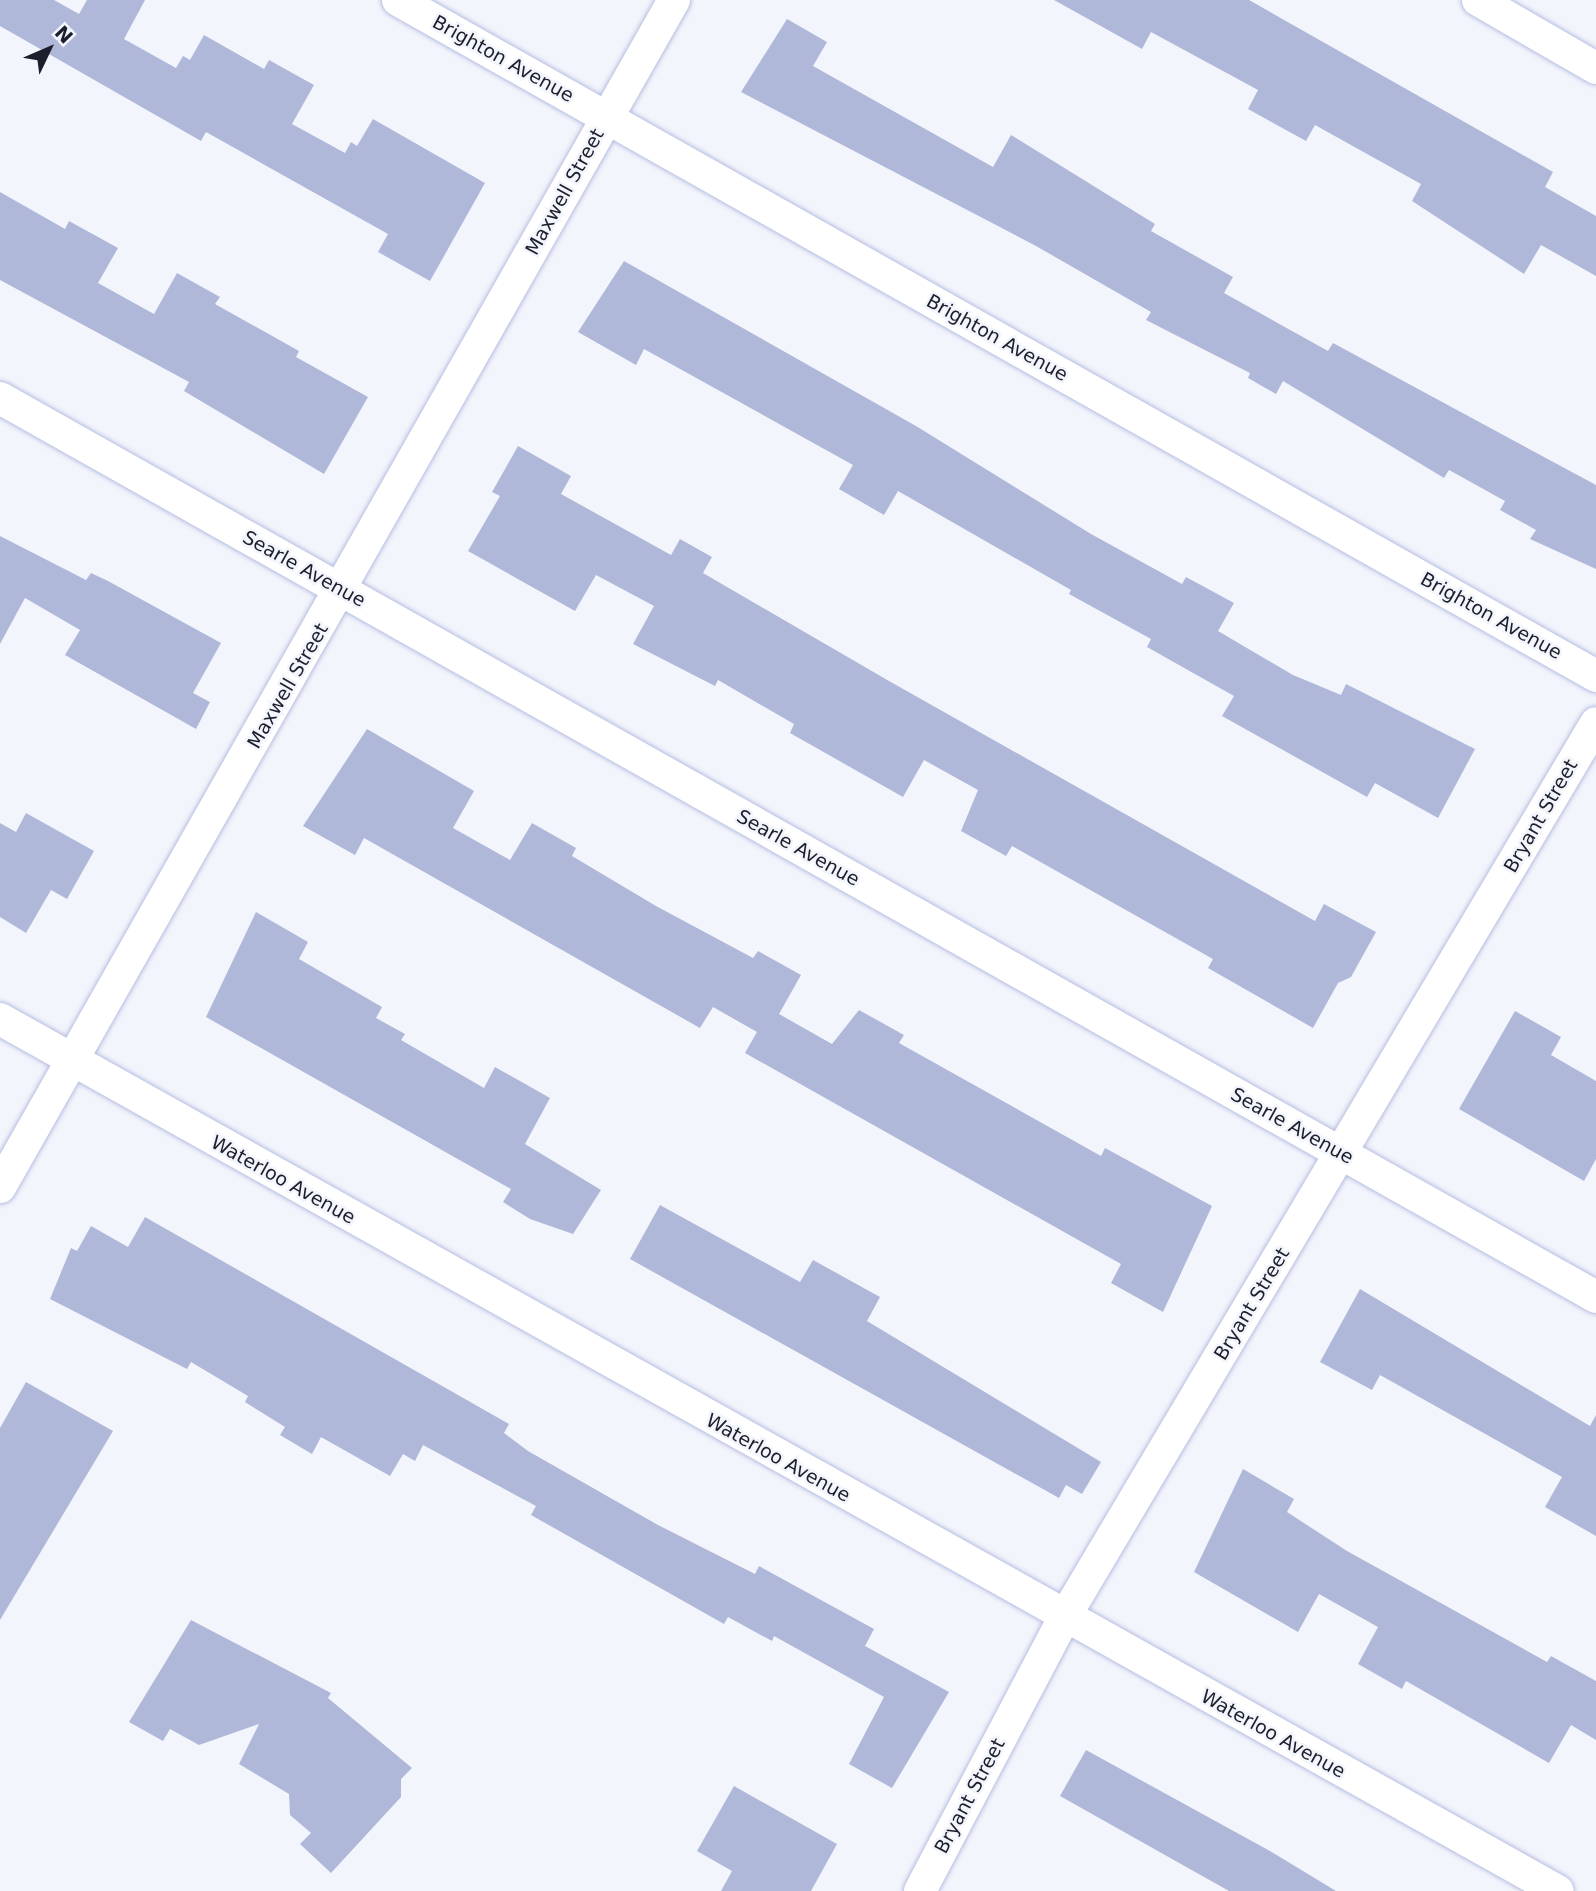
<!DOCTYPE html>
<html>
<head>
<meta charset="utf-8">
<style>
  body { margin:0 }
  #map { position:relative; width:1596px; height:1891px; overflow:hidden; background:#f3f5fc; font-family:"DejaVu Sans",sans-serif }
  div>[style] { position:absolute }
  .building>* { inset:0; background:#b0b8da }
  .roads { filter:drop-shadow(0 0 2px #b7bee1) drop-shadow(0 0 2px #b7bee1) }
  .street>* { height:32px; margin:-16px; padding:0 16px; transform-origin:16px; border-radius:16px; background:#fff }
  span { translate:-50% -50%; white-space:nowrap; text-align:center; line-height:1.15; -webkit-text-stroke:5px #f3f5fc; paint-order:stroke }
  .street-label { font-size:19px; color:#1c1f2b }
  .north { position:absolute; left:14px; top:14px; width:70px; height:70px; -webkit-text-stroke:5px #f3f5fc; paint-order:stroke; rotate:46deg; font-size:19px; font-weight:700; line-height:28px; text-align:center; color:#1c1f2b }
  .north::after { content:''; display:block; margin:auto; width:24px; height:32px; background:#1c1f2b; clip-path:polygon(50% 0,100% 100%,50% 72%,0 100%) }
</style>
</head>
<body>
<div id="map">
  <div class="building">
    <i style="clip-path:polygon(0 0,54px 0,79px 14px,87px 0,145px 0,124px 39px,176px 68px,183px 56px,190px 60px,204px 35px,264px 69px,269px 60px,314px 85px,292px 124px,345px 153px,351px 142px,357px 146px,373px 119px,485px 183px,430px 281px,378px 252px,388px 234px,206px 132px,201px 141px,0 26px)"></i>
    <i style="clip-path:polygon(1054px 0,1249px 0,1553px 172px,1545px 187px,1596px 216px,1596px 276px,1541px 245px,1524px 274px,1412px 201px,1421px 184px,1315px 125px,1306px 141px,1248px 109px,1258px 90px,1151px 32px,1142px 49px)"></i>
    <i style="clip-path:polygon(787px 19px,827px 42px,813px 66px,993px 167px,1011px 135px,1155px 224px,1151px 231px,1233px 277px,1224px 293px,1328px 351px,1333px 343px,1596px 485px,1596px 569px,1530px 539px,1536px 530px,1500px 510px,1505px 501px,1449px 470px,1444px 478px,1283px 381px,1276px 394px,1248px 378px,1250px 373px,1146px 320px,1151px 312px,1036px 246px,741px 92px)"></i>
    <i style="clip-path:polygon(0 192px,65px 229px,69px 221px,118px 248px,98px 283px,154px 314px,177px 273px,220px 297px,215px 304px,299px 351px,296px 357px,368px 397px,324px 474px,184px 391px,189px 382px,0 280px)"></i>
    <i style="clip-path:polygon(624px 261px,916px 426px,1091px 534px,1182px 584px,1186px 577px,1234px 603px,1218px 631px,1293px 675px,1341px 695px,1346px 684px,1475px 749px,1438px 818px,1375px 783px,1367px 797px,1222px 716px,1234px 696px,1147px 647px,1151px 639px,1069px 594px,1071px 590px,898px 491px,884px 515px,839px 489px,853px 465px,644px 349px,636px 365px,578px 332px)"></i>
    <i style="clip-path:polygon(518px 446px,571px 476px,561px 494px,671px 555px,680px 539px,712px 557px,703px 573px,889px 681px,1315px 921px,1324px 904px,1376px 932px,1351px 977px,1338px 983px,1313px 1028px,1208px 968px,1213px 959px,1012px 846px,1006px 856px,961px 831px,978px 790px,924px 760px,903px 797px,790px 733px,794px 724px,718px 680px,715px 686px,633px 644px,654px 606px,596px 575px,575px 611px,468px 551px,500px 496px,492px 492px)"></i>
    <i style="clip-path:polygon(0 536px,86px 580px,91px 573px,108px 581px,221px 643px,193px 693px,210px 702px,196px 729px,65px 655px,80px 630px,25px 598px,0 644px)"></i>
    <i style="clip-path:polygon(367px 729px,474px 791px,453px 828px,510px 860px,532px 823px,576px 848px,572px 856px,656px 906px,753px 958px,758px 951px,801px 975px,779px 1014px,832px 1044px,859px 1010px,904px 1035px,899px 1043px,1101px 1156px,1105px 1148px,1212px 1206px,1163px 1312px,1111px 1283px,1121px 1264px,745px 1053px,757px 1032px,713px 1007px,700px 1028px,364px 838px,355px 855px,303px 826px)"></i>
    <i style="clip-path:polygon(26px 813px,94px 851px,67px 899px,51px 890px,26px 933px,0 917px,0 823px,16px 832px)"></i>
    <i style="clip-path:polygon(256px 912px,308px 942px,299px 959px,382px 1007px,376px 1018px,405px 1034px,401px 1040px,484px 1088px,495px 1067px,550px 1098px,525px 1144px,601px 1190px,573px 1234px,530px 1219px,503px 1202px,511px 1189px,206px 1017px)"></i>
    <i style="clip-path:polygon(1515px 1011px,1561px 1037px,1551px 1055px,1596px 1081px,1596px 1159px,1584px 1181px,1459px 1109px)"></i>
    <i style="clip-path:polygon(660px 1205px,800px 1282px,813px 1260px,880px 1297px,867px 1321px,1101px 1462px,1082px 1494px,1066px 1485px,1059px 1498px,630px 1259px)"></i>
    <i style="clip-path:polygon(145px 1217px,509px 1424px,504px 1433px,528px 1451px,658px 1525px,755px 1574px,759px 1566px,874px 1629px,865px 1646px,949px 1692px,892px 1788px,849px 1764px,884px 1697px,774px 1636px,772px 1641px,728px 1617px,724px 1624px,531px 1515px,536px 1506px,423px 1445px,415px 1461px,403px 1454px,390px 1476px,321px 1437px,312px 1454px,280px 1435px,285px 1427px,245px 1402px,248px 1396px,191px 1362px,187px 1369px,50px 1299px,71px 1248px,77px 1251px,91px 1226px,128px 1247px)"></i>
    <i style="clip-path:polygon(1360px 1289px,1590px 1426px,1596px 1415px,1596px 1536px,1545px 1507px,1562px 1477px,1380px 1375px,1372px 1390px,1320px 1362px)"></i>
    <i style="clip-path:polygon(26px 1382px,113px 1431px,0 1620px,0 1428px)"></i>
    <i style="clip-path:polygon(1243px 1469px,1294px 1499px,1287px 1512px,1347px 1551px,1547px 1662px,1551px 1656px,1596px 1681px,1596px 1740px,1571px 1725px,1549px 1763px,1406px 1681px,1402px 1689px,1358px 1664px,1378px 1627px,1319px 1594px,1298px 1632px,1194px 1572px)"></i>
    <i style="clip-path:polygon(191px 1620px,331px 1693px,328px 1698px,412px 1768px,401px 1779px,401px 1797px,331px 1873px,300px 1844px,311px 1833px,290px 1815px,289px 1794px,239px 1764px,259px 1724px,199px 1745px,170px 1729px,163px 1741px,129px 1722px)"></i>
    <i style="clip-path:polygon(1086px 1750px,1270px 1851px,1336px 1891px,1229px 1891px,1060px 1796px)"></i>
    <i style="clip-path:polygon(734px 1786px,837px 1844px,811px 1891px,721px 1891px,732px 1871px,697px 1851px)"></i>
  </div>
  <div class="roads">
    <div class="street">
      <i style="left:398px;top:0;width:1376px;rotate:29.43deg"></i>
      <i style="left:1478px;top:0;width:136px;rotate:30deg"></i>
      <i style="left:0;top:398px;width:1832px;rotate:29.39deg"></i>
      <i style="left:0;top:1019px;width:1785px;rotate:29.24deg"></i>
      <i style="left:0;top:1187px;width:1365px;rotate:-60.41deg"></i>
      <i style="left:920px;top:1891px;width:309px;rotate:-62.2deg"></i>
      <i style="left:1064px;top:1618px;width:1041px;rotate:-59.27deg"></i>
    </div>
  </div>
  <div class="street-label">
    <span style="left:503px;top:59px;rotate:29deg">Brighton Avenue</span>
    <span style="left:565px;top:192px;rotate:-61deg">Maxwell Street</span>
    <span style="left:997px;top:338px;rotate:29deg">Brighton Avenue</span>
    <span style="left:304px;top:569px;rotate:29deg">Searle Avenue</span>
    <span style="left:1491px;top:616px;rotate:29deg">Brighton Avenue</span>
    <span style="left:288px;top:686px;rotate:-60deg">Maxwell Street</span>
    <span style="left:1541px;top:816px;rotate:-60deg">Bryant Street</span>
    <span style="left:798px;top:848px;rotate:29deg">Searle Avenue</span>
    <span style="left:1292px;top:1126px;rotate:29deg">Searle Avenue</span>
    <span style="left:283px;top:1180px;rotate:29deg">Waterloo Avenue</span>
    <span style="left:1252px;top:1304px;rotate:-59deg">Bryant Street</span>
    <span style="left:778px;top:1458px;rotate:29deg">Waterloo Avenue</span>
    <span style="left:1273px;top:1734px;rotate:29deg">Waterloo Avenue</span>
    <span style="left:970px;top:1796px;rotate:-62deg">Bryant Street</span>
  </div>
  <div class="north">N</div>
</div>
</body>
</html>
